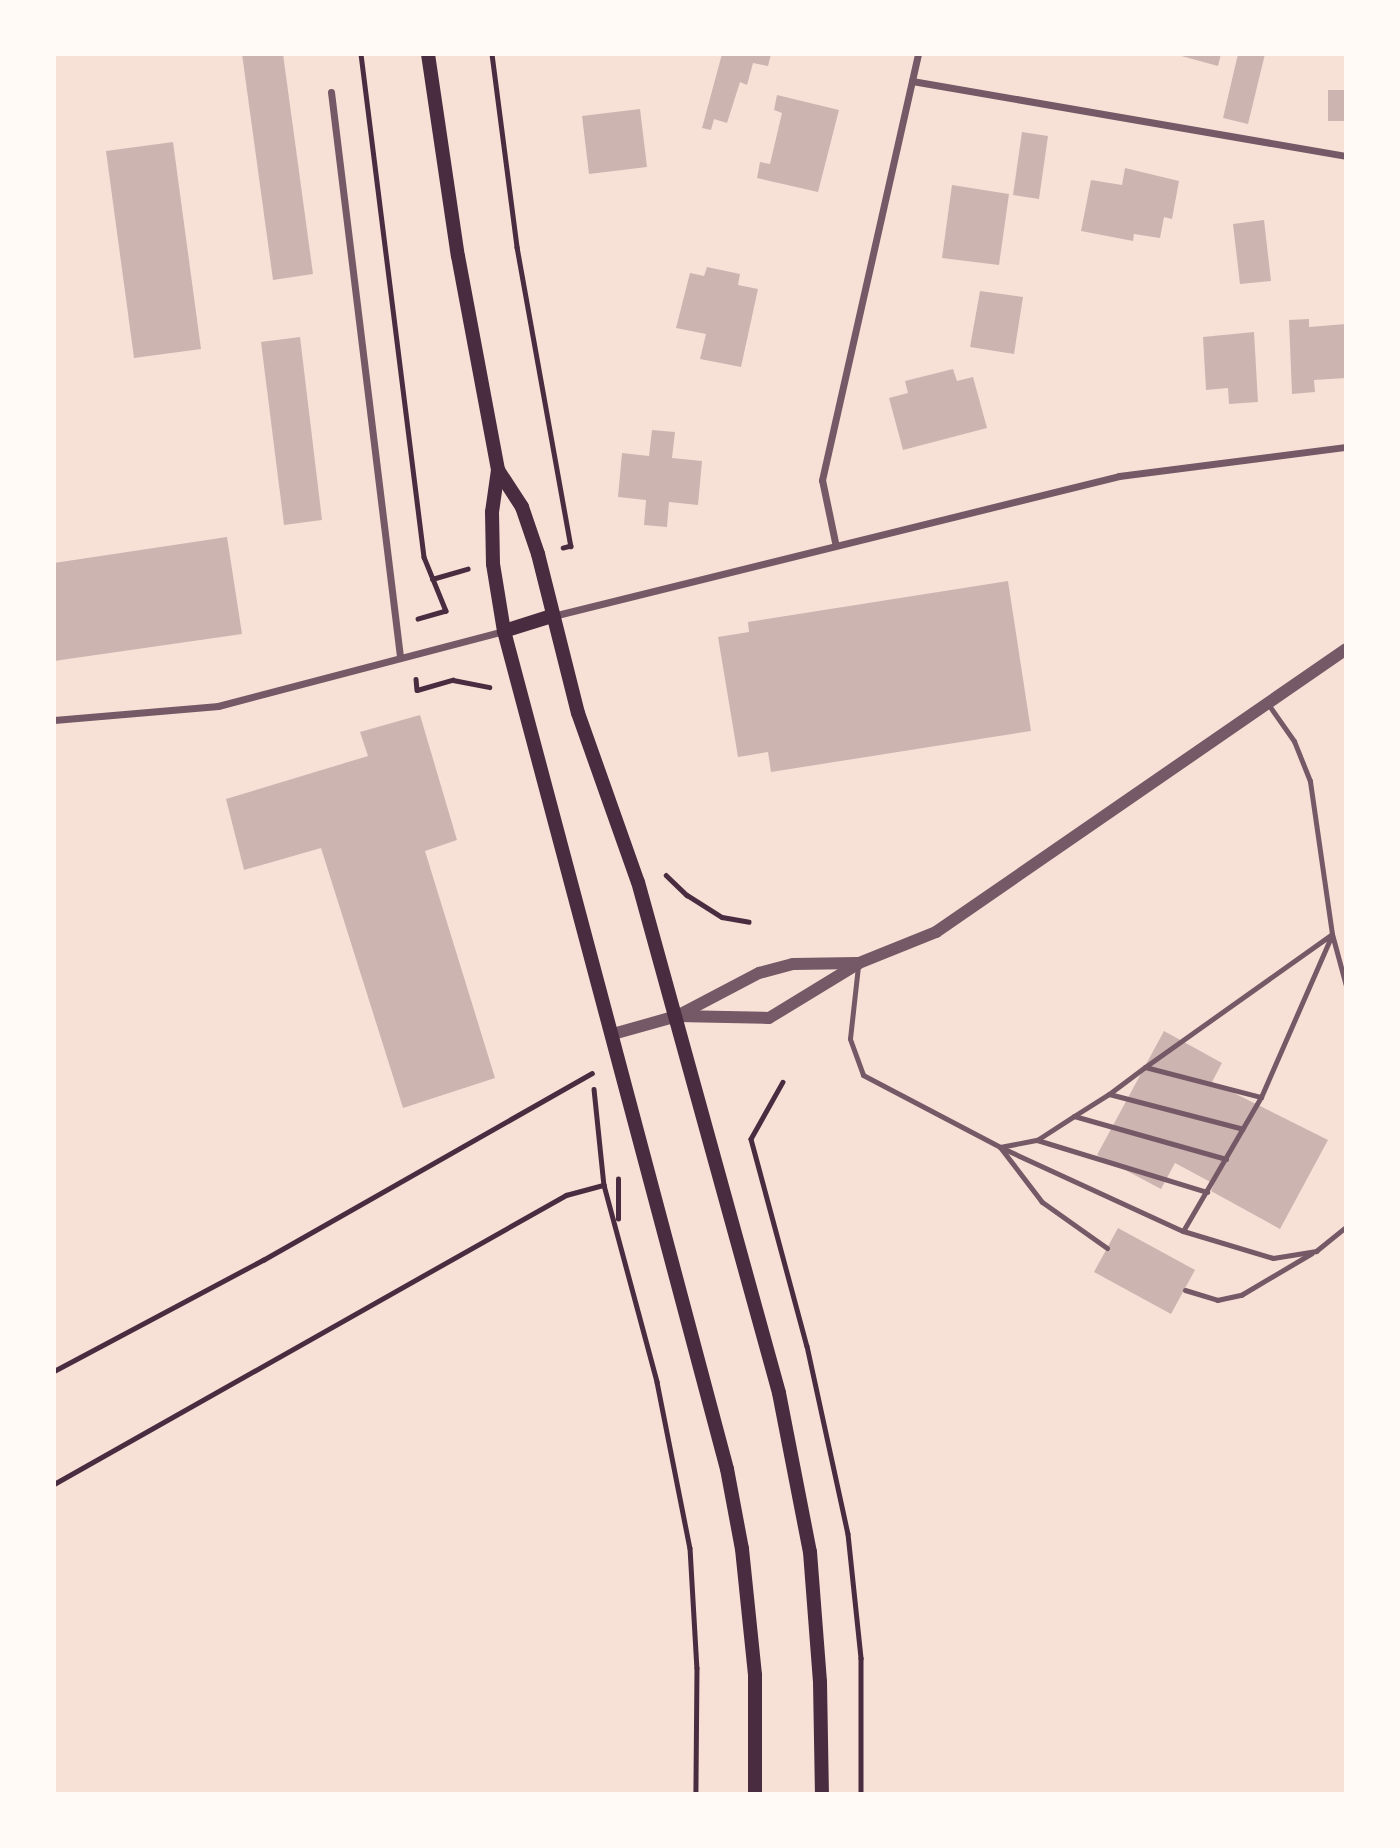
<!DOCTYPE html>
<html>
<head>
<meta charset="utf-8">
<style>
  body { margin:0 }
  #map { position:relative; width:1400px; height:1848px; overflow:hidden; background:#f7e1d7; font-family:Barlow,sans-serif }
  div>[style] { position:absolute }
  .building>* { inset:0; background:#ccb4b1 }
  .path>* { height:4.5px; margin:-2.25px; padding:0 2.25px; transform-origin:2.25px; border-radius:2.25px; background:#4a2c40 }
  .service>* { height:5px; margin:-2.5px; padding:0 2.5px; transform-origin:2.5px; border-radius:2.5px; background:#755966 }
  .minor>* { height:7px; margin:-3.5px; padding:0 3.5px; transform-origin:3.5px; border-radius:3.5px; background:#755966 }
  .tertiary>* { height:12px; margin:-6px; padding:0 6px; transform-origin:6px; border-radius:6px; background:#755966 }
  .secondary>* { height:14px; margin:-7px; padding:0 7px; transform-origin:7px; border-radius:7px; background:#4a2c40 }
  span { translate:-50% -50%; white-space:nowrap; text-align:center; line-height:1.15; -webkit-text-stroke:5px #fffaf5; paint-order:stroke }
  .frame { position:absolute; inset:0; border:56px solid #fffaf5; pointer-events:none }
</style>
</head>
<body>
<div id="map">
  <div class="building">
    <i style="clip-path:polygon(242px 54px,283px 54px,313px 274px,273px 280px)"></i>
    <i style="clip-path:polygon(722px 54px,771px 54px,768px 66px,753px 63px,747px 85px,740px 82px,727px 123px,714px 119px,711px 130px,702px 128px)"></i>
    <i style="clip-path:polygon(1174px 54px,1221px 54px,1218px 66px)"></i>
    <i style="clip-path:polygon(1238px 54px,1265px 54px,1248px 124px,1223px 118px)"></i>
    <i style="clip-path:polygon(1328px 90px,1346px 90px,1346px 121px,1328px 121px)"></i>
    <i style="clip-path:polygon(777px 95px,839px 110px,818px 192px,757px 178px,760px 162px,770px 164px,782px 113px,774px 110px)"></i>
    <i style="clip-path:polygon(640px 109px,647px 167px,589px 174px,582px 116px)"></i>
    <i style="clip-path:polygon(1022px 132px,1048px 136px,1039px 199px,1013px 195px)"></i>
    <i style="clip-path:polygon(173px 142px,201px 349px,134px 358px,106px 151px)"></i>
    <i style="clip-path:polygon(1125px 168px,1179px 181px,1172px 219px,1164px 217px,1160px 238px,1134px 234px,1133px 241px,1081px 231px,1091px 180px,1122px 185px)"></i>
    <i style="clip-path:polygon(952px 185px,1009px 194px,999px 265px,942px 258px)"></i>
    <i style="clip-path:polygon(1264px 220px,1271px 281px,1240px 284px,1233px 224px)"></i>
    <i style="clip-path:polygon(707px 267px,740px 274px,738px 285px,758px 289px,741px 367px,700px 359px,706px 334px,676px 328px,690px 273px,704px 276px)"></i>
    <i style="clip-path:polygon(980px 291px,1023px 297px,1014px 354px,970px 347px)"></i>
    <i style="clip-path:polygon(1309px 319px,1309px 327px,1346px 324px,1346px 378px,1314px 380px,1315px 392px,1292px 394px,1289px 320px)"></i>
    <i style="clip-path:polygon(1254px 332px,1258px 402px,1229px 404px,1228px 388px,1206px 390px,1203px 337px)"></i>
    <i style="clip-path:polygon(300px 337px,322px 520px,284px 525px,261px 342px)"></i>
    <i style="clip-path:polygon(953px 369px,957px 381px,973px 377px,987px 428px,903px 450px,889px 398px,908px 393px,905px 381px)"></i>
    <i style="clip-path:polygon(652px 430px,675px 432px,672px 458px,702px 461px,698px 505px,669px 502px,667px 527px,644px 525px,646px 500px,618px 497px,622px 453px,649px 456px)"></i>
    <i style="clip-path:polygon(227px 537px,242px 634px,54px 661px,54px 563px)"></i>
    <i style="clip-path:polygon(1008px 581px,1031px 731px,771px 772px,768px 752px,738px 757px,718px 637px,749px 632px,748px 622px)"></i>
    <i style="clip-path:polygon(420px 715px,457px 840px,425px 851px,495px 1078px,403px 1108px,321px 848px,244px 870px,226px 799px,368px 756px,360px 732px)"></i>
    <i style="clip-path:polygon(1164px 1031px,1222px 1063px,1212px 1082px,1328px 1140px,1280px 1229px,1211px 1191px,1214px 1184px,1175px 1163px,1161px 1189px,1097px 1155px)"></i>
    <i style="clip-path:polygon(1118px 1228px,1195px 1270px,1171px 1314px,1094px 1272px)"></i>
  </div>
  <div class="path">
    <i style="left:361px;top:54px;width:507px;rotate:82.86deg"></i>
    <i style="left:424px;top:557px;width:58px;rotate:67.8deg"></i>
    <i style="left:446px;top:611px;width:29px;rotate:164deg"></i>
    <i style="left:492px;top:54px;width:195px;rotate:82.6deg"></i>
    <i style="left:517px;top:247px;width:304px;rotate:79.8deg"></i>
    <i style="left:571px;top:546px;width:8px;rotate:166deg"></i>
    <i style="left:432px;top:579px;width:37px;rotate:-16deg"></i>
    <i style="left:416px;top:679px;width:11px;rotate:85deg"></i>
    <i style="left:417px;top:690px;width:37px;rotate:-16deg"></i>
    <i style="left:453px;top:680px;width:37px;rotate:11deg"></i>
    <i style="left:666px;top:875px;width:29px;rotate:44deg"></i>
    <i style="left:687px;top:895px;width:41px;rotate:32.2deg"></i>
    <i style="left:722px;top:917px;width:27px;rotate:10deg"></i>
    <i style="left:783px;top:1082px;width:65px;rotate:119.3deg"></i>
    <i style="left:751px;top:1139px;width:214px;rotate:74.9deg"></i>
    <i style="left:807px;top:1346px;width:192px;rotate:77.7deg"></i>
    <i style="left:848px;top:1534px;width:125px;rotate:84deg"></i>
    <i style="left:861px;top:1658px;width:136px;rotate:90deg"></i>
    <i style="left:594px;top:1089px;width:97px;rotate:84.1deg"></i>
    <i style="left:604px;top:1185px;width:204px;rotate:74.9deg"></i>
    <i style="left:657px;top:1382px;width:169px;rotate:78.8deg"></i>
    <i style="left:690px;top:1548px;width:120px;rotate:86.7deg"></i>
    <i style="left:697px;top:1668px;width:126px;rotate:90.5deg"></i>
    <i style="left:618px;top:1219px;width:40px;rotate:-90deg"></i>
    <i style="left:54px;top:1371px;width:237px;rotate:-28deg"></i>
    <i style="left:263px;top:1260px;width:378px;rotate:-29.6deg"></i>
    <i style="left:54px;top:1484px;width:588px;rotate:-29.44deg"></i>
    <i style="left:566px;top:1195px;width:39px;rotate:-15deg"></i>
  </div>
  <div class="service">
    <i style="left:1332px;top:934px;width:54px;rotate:74.9deg"></i>
    <i style="left:858px;top:966px;width:73px;rotate:96.3deg"></i>
    <i style="left:850px;top:1039px;width:38px;rotate:70deg"></i>
    <i style="left:863px;top:1075px;width:155px;rotate:27.7deg"></i>
    <i style="left:1000px;top:1147px;width:201px;rotate:24.7deg"></i>
    <i style="left:1183px;top:1231px;width:94px;rotate:16.7deg"></i>
    <i style="left:1273px;top:1258px;width:44px;rotate:-9.2deg"></i>
    <i style="left:1316px;top:1251px;width:38px;rotate:-39deg"></i>
    <i style="left:1145px;top:1067px;width:229px;rotate:-35.4deg"></i>
    <i style="left:1332px;top:934px;width:155px;rotate:-98.2deg"></i>
    <i style="left:1310px;top:781px;width:43px;rotate:-111.8deg"></i>
    <i style="left:1294px;top:741px;width:45px;rotate:-125.1deg"></i>
    <i style="left:1109px;top:1094px;width:45px;rotate:-36.9deg"></i>
    <i style="left:1145px;top:1067px;width:120px;rotate:14.5deg"></i>
    <i style="left:1074px;top:1116px;width:41px;rotate:-32.2deg"></i>
    <i style="left:1109px;top:1094px;width:138px;rotate:14.6deg"></i>
    <i style="left:1037px;top:1140px;width:44px;rotate:-33deg"></i>
    <i style="left:1074px;top:1116px;width:158px;rotate:15.8deg"></i>
    <i style="left:1183px;top:1231px;width:155px;rotate:-59.8deg"></i>
    <i style="left:1261px;top:1097px;width:175px;rotate:-66.4deg"></i>
    <i style="left:1107px;top:1248px;width:80px;rotate:-144.7deg"></i>
    <i style="left:1042px;top:1202px;width:69px;rotate:-127.4deg"></i>
    <i style="left:1000px;top:1147px;width:38px;rotate:-11deg"></i>
    <i style="left:1037px;top:1140px;width:178px;rotate:17deg"></i>
    <i style="left:1185px;top:1290px;width:34px;rotate:17deg"></i>
    <i style="left:1217px;top:1300px;width:25px;rotate:-12deg"></i>
    <i style="left:1241px;top:1295px;width:82px;rotate:-30.6deg"></i>
  </div>
  <div class="minor">
    <i style="left:912px;top:81px;width:440px;rotate:9.8deg"></i>
    <i style="left:331px;top:92px;width:568px;rotate:83.03deg"></i>
    <i style="left:835px;top:542px;width:63px;rotate:-101.8deg"></i>
    <i style="left:822px;top:480px;width:437px;rotate:-77.3deg"></i>
    <i style="left:553px;top:616px;width:583px;rotate:-13.89deg"></i>
    <i style="left:1119px;top:476px;width:229px;rotate:-7.3deg"></i>
    <i style="left:54px;top:720px;width:165px;rotate:-4.9deg"></i>
    <i style="left:218px;top:706px;width:295px;rotate:-14.7deg"></i>
  </div>
  <div class="tertiary">
    <i style="left:677px;top:1016px;width:92px;rotate:1.2deg"></i>
    <i style="left:769px;top:1018px;width:105px;rotate:-31.4deg"></i>
    <i style="left:859px;top:963px;width:83px;rotate:-21.9deg"></i>
    <i style="left:936px;top:932px;width:498px;rotate:-34.6deg"></i>
    <i style="left:613px;top:1034px;width:66px;rotate:-15.7deg"></i>
    <i style="left:677px;top:1016px;width:93px;rotate:-27.7deg"></i>
    <i style="left:759px;top:973px;width:35px;rotate:-15deg"></i>
    <i style="left:793px;top:964px;width:65px;rotate:-0.9deg"></i>
  </div>
  <div class="secondary">
    <i style="left:428px;top:54px;width:204px;rotate:81.6deg"></i>
    <i style="left:458px;top:256px;width:218px;rotate:79.4deg"></i>
    <i style="left:498px;top:470px;width:42px;rotate:98.1deg"></i>
    <i style="left:492px;top:512px;width:52px;rotate:88.9deg"></i>
    <i style="left:493px;top:564px;width:68px;rotate:80.7deg"></i>
    <i style="left:504px;top:631px;width:867px;rotate:75.1deg"></i>
    <i style="left:727px;top:1469px;width:81px;rotate:79.4deg"></i>
    <i style="left:742px;top:1549px;width:127px;rotate:84.1deg"></i>
    <i style="left:755px;top:1675px;width:119px;rotate:90deg"></i>
    <i style="left:498px;top:470px;width:44px;rotate:57deg"></i>
    <i style="left:522px;top:507px;width:50px;rotate:71.2deg"></i>
    <i style="left:538px;top:554px;width:164px;rotate:75.9deg"></i>
    <i style="left:578px;top:713px;width:179px;rotate:70.5deg"></i>
    <i style="left:638px;top:882px;width:530px;rotate:74.57deg"></i>
    <i style="left:779px;top:1393px;width:162px;rotate:79deg"></i>
    <i style="left:810px;top:1552px;width:130px;rotate:85.6deg"></i>
    <i style="left:820px;top:1682px;width:112px;rotate:89deg"></i>
    <i style="left:504px;top:631px;width:50px;rotate:-17.4deg"></i>
  </div>
  <div class="frame"></div>
</div>
</body>
</html>
